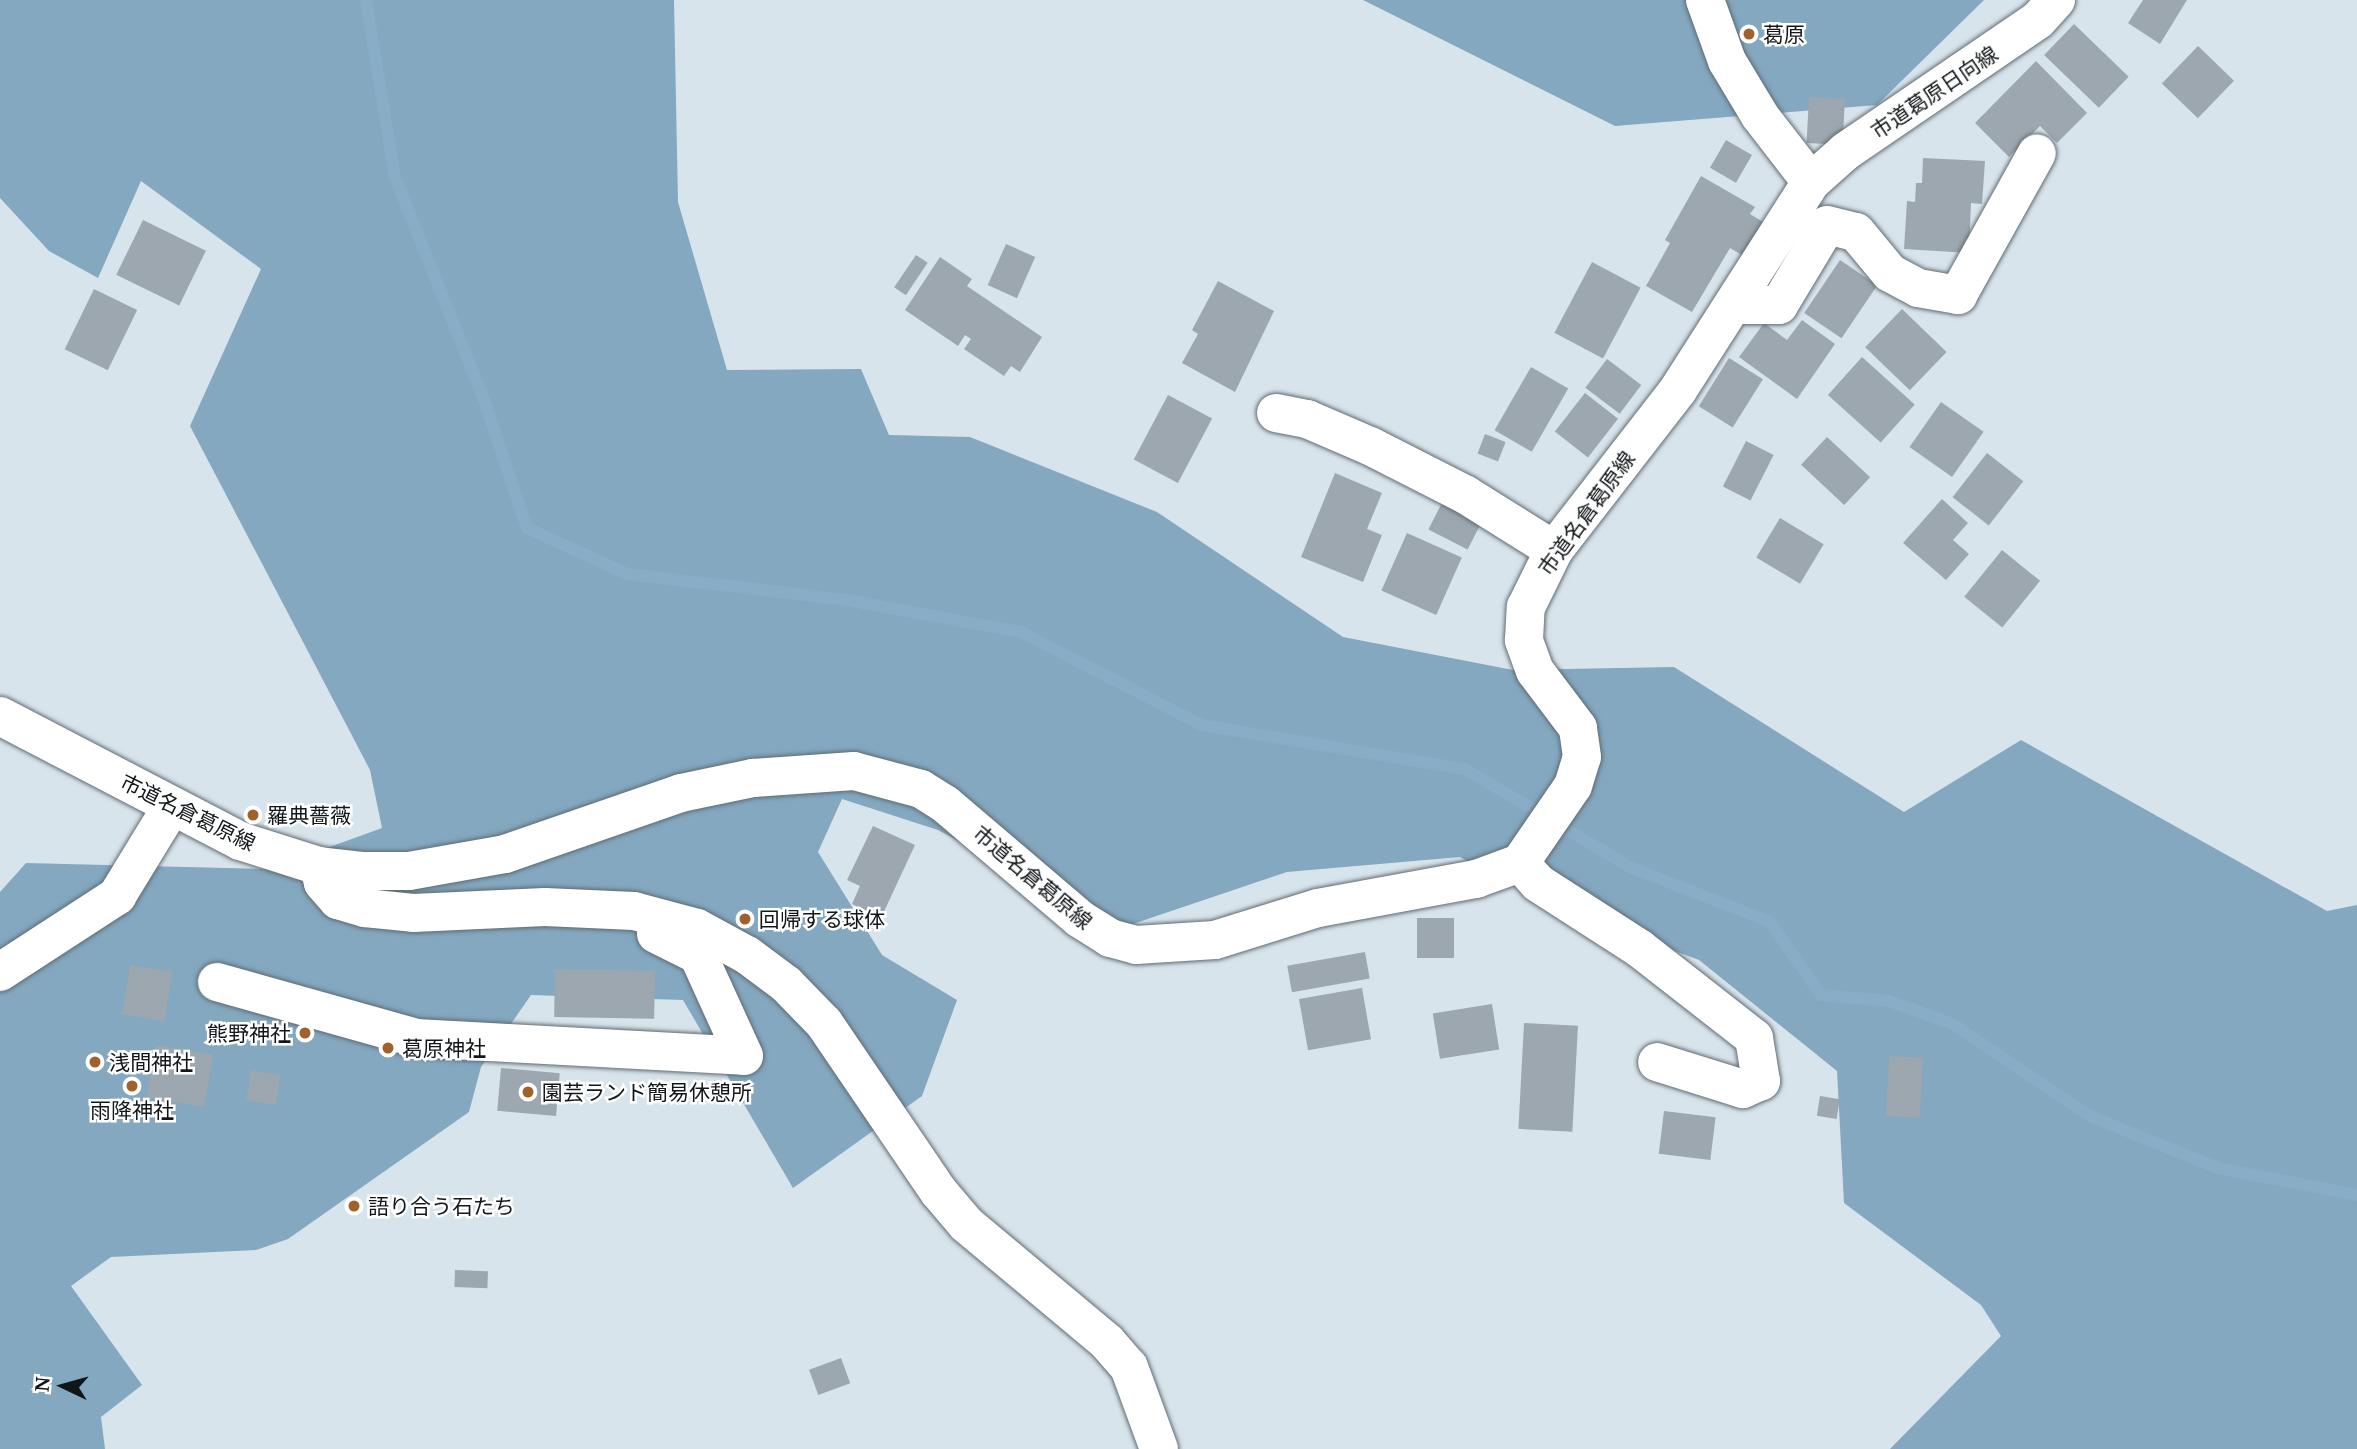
<!DOCTYPE html>
<meta charset="utf-8">
<style>
body{margin:0}
#map{position:relative;width:2357px;height:1449px;overflow:hidden;background:#d8e4ec;font-family:"Noto Serif","Noto Sans JP",serif}
div>[style]{position:absolute}
[style*='--x']{left:calc(var(--x)*1px);top:calc(var(--y)*1px);width:calc(var(--w)*1px);rotate:calc(var(--a)*1deg)}
.forest>*{inset:0;background:#83a8c0}
.stream>*{height:12px;margin:-6px;padding:0 6px;transform-origin:6px;border-radius:6px;background:#88adc6}
.building>*{inset:0;background:#9ca7af;transform-origin:0 0}
.roads{filter:drop-shadow(0 0 2px #616b72) drop-shadow(0 0 2px #616b72)}
.minor>*{height:38px;margin:-19px;padding:0 19px;transform-origin:19px;border-radius:19px;background:#fff}
.dots>*{width:19px;height:19px;translate:-50% -50%;box-sizing:border-box;border:4px solid #fff;border-radius:50%}
span{translate:-50% -50%;white-space:nowrap;text-align:center;line-height:1.15;-webkit-text-stroke:5px #fff;paint-order:stroke}
.poi-label{font-size:21px;color:#111618}
.left{translate:0 -50%;text-align:left}
.right{translate:-100% -50%;text-align:right}
.street-label{font-size:21px;color:#111618}
.north{position:absolute;left:28px;top:1351px;width:70px;height:70px;-webkit-text-stroke:5px #fff;paint-order:stroke;rotate:275deg;font-size:19px;font-weight:700;line-height:28px;text-align:center;color:#111618}
.north::after{content:'';display:block;margin:auto;width:24px;height:32px;background:#111618;clip-path:polygon(50% 0,100% 100%,50% 72%,0 100%)}
</style>
<div id="map">
<div class="forest">
<i style="clip-path:polygon(0 0,674px 0,678px 202px,727px 370px,861px 369px,889px 435px,970px 437px,1157px 512px,1343px 637px,1513px 670px,1674px 667px,1904px 812px,2021px 740px,2327px 911px,2357px 905px,2357px 1449px,1890px 1449px,2001px 1336px,1981px 1305px,1844px 1203px,1837px 1071px,1699px 960px,1540px 900px,1460px 857px,1287px 872px,1121px 928px,938px 830px,842px 799px,818px 852px,882px 955px,957px 1000px,922px 1096px,793px 1188px,683px 1000px,531px 995px,481px 1067px,469px 1112px,288px 1239px,256px 1250px,111px 1257px,71px 1286px,142px 1385px,101px 1417px,105px 1449px,0 1449px,0 892px,26px 863px,269px 869px,382px 828px,370px 770px,190px 426px,261px 269px,141px 181px,98px 278px,49px 251px,0 198px)"></i>
<i style="clip-path:polygon(1363px 0,1984px 0,1877px 105px,1615px 126px)"></i>
</div>
<div class="stream">
<i style="--x:366;--y:0;--w:179;--a:80.7"></i>
<i style="--x:395;--y:177;--w:240;--a:68.2"></i>
<i style="--x:484;--y:400;--w:135;--a:71.4"></i>
<i style="--x:527;--y:528;--w:110;--a:24.7"></i>
<i style="--x:627;--y:574;--w:215;--a:6.7"></i>
<i style="--x:841;--y:599;--w:183;--a:10.4"></i>
<i style="--x:1021;--y:632;--w:203;--a:27.2"></i>
<i style="--x:1202;--y:725;--w:267;--a:9.5"></i>
<i style="--x:1465;--y:769;--w:192;--a:30.7"></i>
<i style="--x:1630;--y:867;--w:150;--a:21.4"></i>
<i style="--x:1770;--y:922;--w:89;--a:55.1"></i>
<i style="--x:1821;--y:995;--w:68;--a:5"></i>
<i style="--x:1889;--y:1001;--w:68;--a:19.8"></i>
<i style="--x:1953;--y:1024;--w:165;--a:33.9"></i>
<i style="--x:2090;--y:1116;--w:138;--a:22.1"></i>
<i style="--x:2218;--y:1168;--w:142;--a:11"></i>
</div>
<div class="building">
<i style="clip-path:polygon(2143px 0,2187px 0,2160px 44px,2128px 23px)"></i>
<i style="left:2074px;top:24px;width:76px;height:43px;rotate:44deg"></i>
<i style="left:2198px;top:46px;width:50px;height:52px;rotate:44deg"></i>
<i style="clip-path:polygon(2036px 61px,2087px 113px,2057px 143px,2040px 126px,2009px 157px,1975px 123px)"></i>
<i style="left:1809px;top:97px;width:36px;height:46px;rotate:3deg"></i>
<i style="left:1726px;top:140px;width:30px;height:32px;rotate:30deg"></i>
<i style="clip-path:polygon(1923px 158px,1985px 161px,1982px 204px,1971px 203px,1969px 253px,1904px 249px,1907px 201px,1915px 202px,1916px 183px,1922px 183px)"></i>
<i style="clip-path:polygon(1701px 176px,1755px 207px,1750px 214px,1770px 226px,1750px 260px,1730px 248px,1692px 312px,1646px 286px,1670px 243px,1665px 240px)"></i>
<i style="left:143px;top:220px;width:70px;height:61px;rotate:26deg"></i>
<i style="left:1006px;top:244px;width:32px;height:45px;rotate:24deg"></i>
<i style="left:916px;top:255px;width:14px;height:39px;rotate:34deg"></i>
<i style="clip-path:polygon(940px 257px,972px 279px,967px 286px,1042px 337px,1020px 372px,1011px 366px,1004px 376px,964px 349px,971px 339px,965px 335px,958px 346px,905px 310px)"></i>
<i style="left:1840px;top:260px;width:45px;height:64px;rotate:34deg"></i>
<i style="left:1592px;top:262px;width:55px;height:80px;rotate:28deg"></i>
<i style="clip-path:polygon(1218px 281px,1274px 311px,1235px 392px,1182px 363px,1198px 334px,1192px 330px)"></i>
<i style="left:94px;top:289px;width:48px;height:67px;rotate:26deg"></i>
<i style="left:1902px;top:309px;width:62px;height:53px;rotate:44deg"></i>
<i style="clip-path:polygon(1802px 320px,1835px 344px,1797px 399px,1739px 357px,1764px 323px,1787px 340px)"></i>
<i style="left:1862px;top:357px;width:71px;height:51px;rotate:42deg"></i>
<i style="left:1729px;top:358px;width:40px;height:57px;rotate:32deg"></i>
<i style="left:1607px;top:359px;width:43px;height:36px;rotate:37deg"></i>
<i style="left:1531px;top:367px;width:43px;height:73px;rotate:30deg"></i>
<i style="left:1585px;top:393px;width:42px;height:49px;rotate:38deg"></i>
<i style="left:1168px;top:395px;width:50px;height:73px;rotate:28deg"></i>
<i style="left:1941px;top:402px;width:52px;height:55px;rotate:35deg"></i>
<i style="left:1485px;top:434px;width:22px;height:21px;rotate:21deg"></i>
<i style="left:1827px;top:437px;width:59px;height:38px;rotate:43deg"></i>
<i style="left:1746px;top:441px;width:31px;height:51px;rotate:27deg"></i>
<i style="left:1987px;top:453px;width:46px;height:56px;rotate:38deg"></i>
<i style="clip-path:polygon(1335px 473px,1382px 493px,1367px 529px,1382px 535px,1363px 582px,1301px 557px)"></i>
<i style="left:1447px;top:493px;width:44px;height:41px;rotate:27deg"></i>
<i style="clip-path:polygon(1942px 499px,1968px 523px,1953px 540px,1969px 554px,1946px 580px,1903px 543px)"></i>
<i style="left:1780px;top:518px;width:51px;height:46px;rotate:31deg"></i>
<i style="left:1407px;top:533px;width:60px;height:63px;rotate:24deg"></i>
<i style="left:2002px;top:550px;width:49px;height:60px;rotate:39deg"></i>
<i style="clip-path:polygon(873px 826px,915px 845px,881px 918px,852px 904px,860px 886px,847px 880px)"></i>
<i style="left:1417px;top:918px;width:37px;height:40px"></i>
<i style="left:1365px;top:952px;width:27px;height:79px;rotate:80deg"></i>
<i style="left:130px;top:965px;width:43px;height:50px;rotate:9deg"></i>
<i style="left:555px;top:969px;width:100px;height:48px;rotate:1deg"></i>
<i style="left:1362px;top:988px;width:52px;height:64px;rotate:80deg"></i>
<i style="left:1492px;top:1004px;width:46px;height:60px;rotate:81deg"></i>
<i style="left:1524px;top:1023px;width:54px;height:106px;rotate:3deg"></i>
<i style="left:156px;top:1045px;width:58px;height:53px;rotate:10deg"></i>
<i style="left:1889px;top:1056px;width:34px;height:60px;rotate:3deg"></i>
<i style="left:501px;top:1068px;width:59px;height:43px;rotate:5deg"></i>
<i style="left:251px;top:1070px;width:30px;height:31px;rotate:9deg"></i>
<i style="left:1820px;top:1096px;width:20px;height:20px;rotate:9deg"></i>
<i style="left:1664px;top:1111px;width:52px;height:43px;rotate:7deg"></i>
<i style="left:455px;top:1270px;width:33px;height:17px;rotate:2deg"></i>
<i style="left:841px;top:1358px;width:27px;height:34px;rotate:70deg"></i>
</div>
<div class="roads">
<div class="minor">
<i style="--x:1705;--y:0;--w:65;--a:70.2"></i>
<i style="--x:1727;--y:61;--w:64;--a:59"></i>
<i style="--x:1760;--y:116;--w:83;--a:52.3"></i>
<i style="--x:1734;--y:305;--w:45;--a:0"></i>
<i style="--x:1779;--y:305;--w:93;--a:-59"></i>
<i style="--x:1827;--y:225;--w:30;--a:14"></i>
<i style="--x:1856;--y:232;--w:53;--a:50.3"></i>
<i style="--x:1890;--y:273;--w:32;--a:28"></i>
<i style="--x:1918;--y:288;--w:41;--a:9.9"></i>
<i style="--x:1958;--y:295;--w:162;--a:-60.9"></i>
<i style="--x:1276;--y:413;--w:32;--a:11"></i>
<i style="--x:1307;--y:419;--w:69;--a:23.2"></i>
<i style="--x:1370;--y:446;--w:108;--a:27"></i>
<i style="--x:1466;--y:495;--w:104;--a:32"></i>
<i style="--x:0;--y:716;--w:271;--a:27.5"></i>
<i style="--x:240;--y:841;--w:83;--a:17.6"></i>
<i style="--x:319;--y:866;--w:43;--a:6.6"></i>
<i style="--x:362;--y:871;--w:47;--a:0"></i>
<i style="--x:409;--y:871;--w:97;--a:-10"></i>
<i style="--x:505;--y:854;--w:186;--a:-19.1"></i>
<i style="--x:681;--y:793;--w:74;--a:-11.8"></i>
<i style="--x:753;--y:778;--w:101;--a:-4"></i>
<i style="--x:854;--y:771;--w:69;--a:15"></i>
<i style="--x:921;--y:789;--w:28;--a:32"></i>
<i style="--x:945;--y:804;--w:177;--a:40.4"></i>
<i style="--x:1080;--y:919;--w:36;--a:32"></i>
<i style="--x:1110;--y:938;--w:27;--a:15"></i>
<i style="--x:1136;--y:945;--w:79;--a:-3.6"></i>
<i style="--x:1215;--y:940;--w:108;--a:-17.3"></i>
<i style="--x:1318;--y:908;--w:161;--a:-10.4"></i>
<i style="--x:1476;--y:879;--w:47;--a:-20"></i>
<i style="--x:1520;--y:863;--w:93;--a:-55.5"></i>
<i style="--x:1573;--y:786;--w:30;--a:-73"></i>
<i style="--x:1582;--y:757;--w:29;--a:-98"></i>
<i style="--x:1578;--y:728;--w:71;--a:-127"></i>
<i style="--x:1535;--y:671;--w:33;--a:-110"></i>
<i style="--x:1524;--y:640;--w:33;--a:-87"></i>
<i style="--x:1526;--y:607;--w:64;--a:-63.8"></i>
<i style="--x:1554;--y:550;--w:202;--a:-52.2"></i>
<i style="--x:1678;--y:390;--w:247;--a:-57.4"></i>
<i style="--x:1811;--y:182;--w:47;--a:-41.5"></i>
<i style="--x:1846;--y:151;--w:232;--a:-34.3"></i>
<i style="--x:2038;--y:20;--w:27;--a:-48"></i>
<i style="--x:1520;--y:863;--w:27;--a:48"></i>
<i style="--x:1538;--y:883;--w:120;--a:32.8"></i>
<i style="--x:1639;--y:948;--w:146;--a:38"></i>
<i style="--x:1754;--y:1038;--w:44;--a:80.8"></i>
<i style="--x:1761;--y:1081;--w:20;--a:156"></i>
<i style="--x:1743;--y:1089;--w:90;--a:-162.6"></i>
<i style="--x:319;--y:866;--w:17;--a:77"></i>
<i style="--x:323;--y:883;--w:23;--a:49"></i>
<i style="--x:338;--y:900;--w:28;--a:17"></i>
<i style="--x:365;--y:908;--w:48;--a:5.9"></i>
<i style="--x:413;--y:913;--w:132;--a:-2.6"></i>
<i style="--x:545;--y:907;--w:89;--a:2.6"></i>
<i style="--x:634;--y:911;--w:65;--a:15.1"></i>
<i style="--x:697;--y:928;--w:57;--a:28.4"></i>
<i style="--x:747;--y:955;--w:49;--a:36.6"></i>
<i style="--x:786;--y:984;--w:54;--a:45.7"></i>
<i style="--x:824;--y:1023;--w:204;--a:55.8"></i>
<i style="--x:939;--y:1192;--w:42;--a:49.8"></i>
<i style="--x:966;--y:1224;--w:184;--a:39.9"></i>
<i style="--x:1107;--y:1342;--w:33;--a:49"></i>
<i style="--x:1129;--y:1367;--w:87;--a:69.9"></i>
<i style="--x:0;--y:972;--w:140;--a:-33"></i>
<i style="--x:117;--y:896;--w:105;--a:-58.6"></i>
<i style="--x:217;--y:982;--w:207;--a:15.7"></i>
<i style="--x:416;--y:1038;--w:328;--a:3.1"></i>
<i style="--x:744;--y:1056;--w:111;--a:-114.5"></i>
<i style="--x:698;--y:955;--w:47;--a:-153.4"></i>
</div>
</div>
<div class="dots">
<i style="left:1749px;top:34px;background:#a1612b"></i>
<i style="left:253px;top:815px;background:#a1612b"></i>
<i style="left:745px;top:919px;background:#a1612b"></i>
<i style="left:305px;top:1033px;background:#a1612b"></i>
<i style="left:388px;top:1048px;background:#a1612b"></i>
<i style="left:95px;top:1062px;background:#a1612b"></i>
<i style="left:132px;top:1086px;background:#a1612b"></i>
<i style="left:528px;top:1092px;background:#a1612b"></i>
<i style="left:354px;top:1206px;background:#a1612b"></i>
</div>
<div class="poi-label">
<span class="left" style="left:1763px;top:34px">葛原</span>
<span class="left" style="left:267px;top:815px">羅典薔薇</span>
<span class="left" style="left:759px;top:919px">回帰する球体</span>
<span class="right" style="left:291px;top:1033px">熊野神社</span>
<span class="left" style="left:402px;top:1048px">葛原神社</span>
<span class="left" style="left:109px;top:1062px">浅間神社</span>
<span class="left" style="left:542px;top:1092px">園芸ランド簡易休憩所</span>
<span style="left:132px;top:1110px">雨降神社</span>
<span class="left" style="left:368px;top:1206px">語り合う石たち</span>
</div>
<div class="street-label">
<span style="left:1934px;top:92px;rotate:-34deg">市道葛原日向線</span>
<span style="left:1586px;top:513px;rotate:-54deg">市道名倉葛原線</span>
<span style="left:188px;top:812px;rotate:26deg">市道名倉葛原線</span>
<span style="left:1033px;top:877px;rotate:40deg">市道名倉葛原線</span>
</div>
<div class="north">N</div>
</div>
